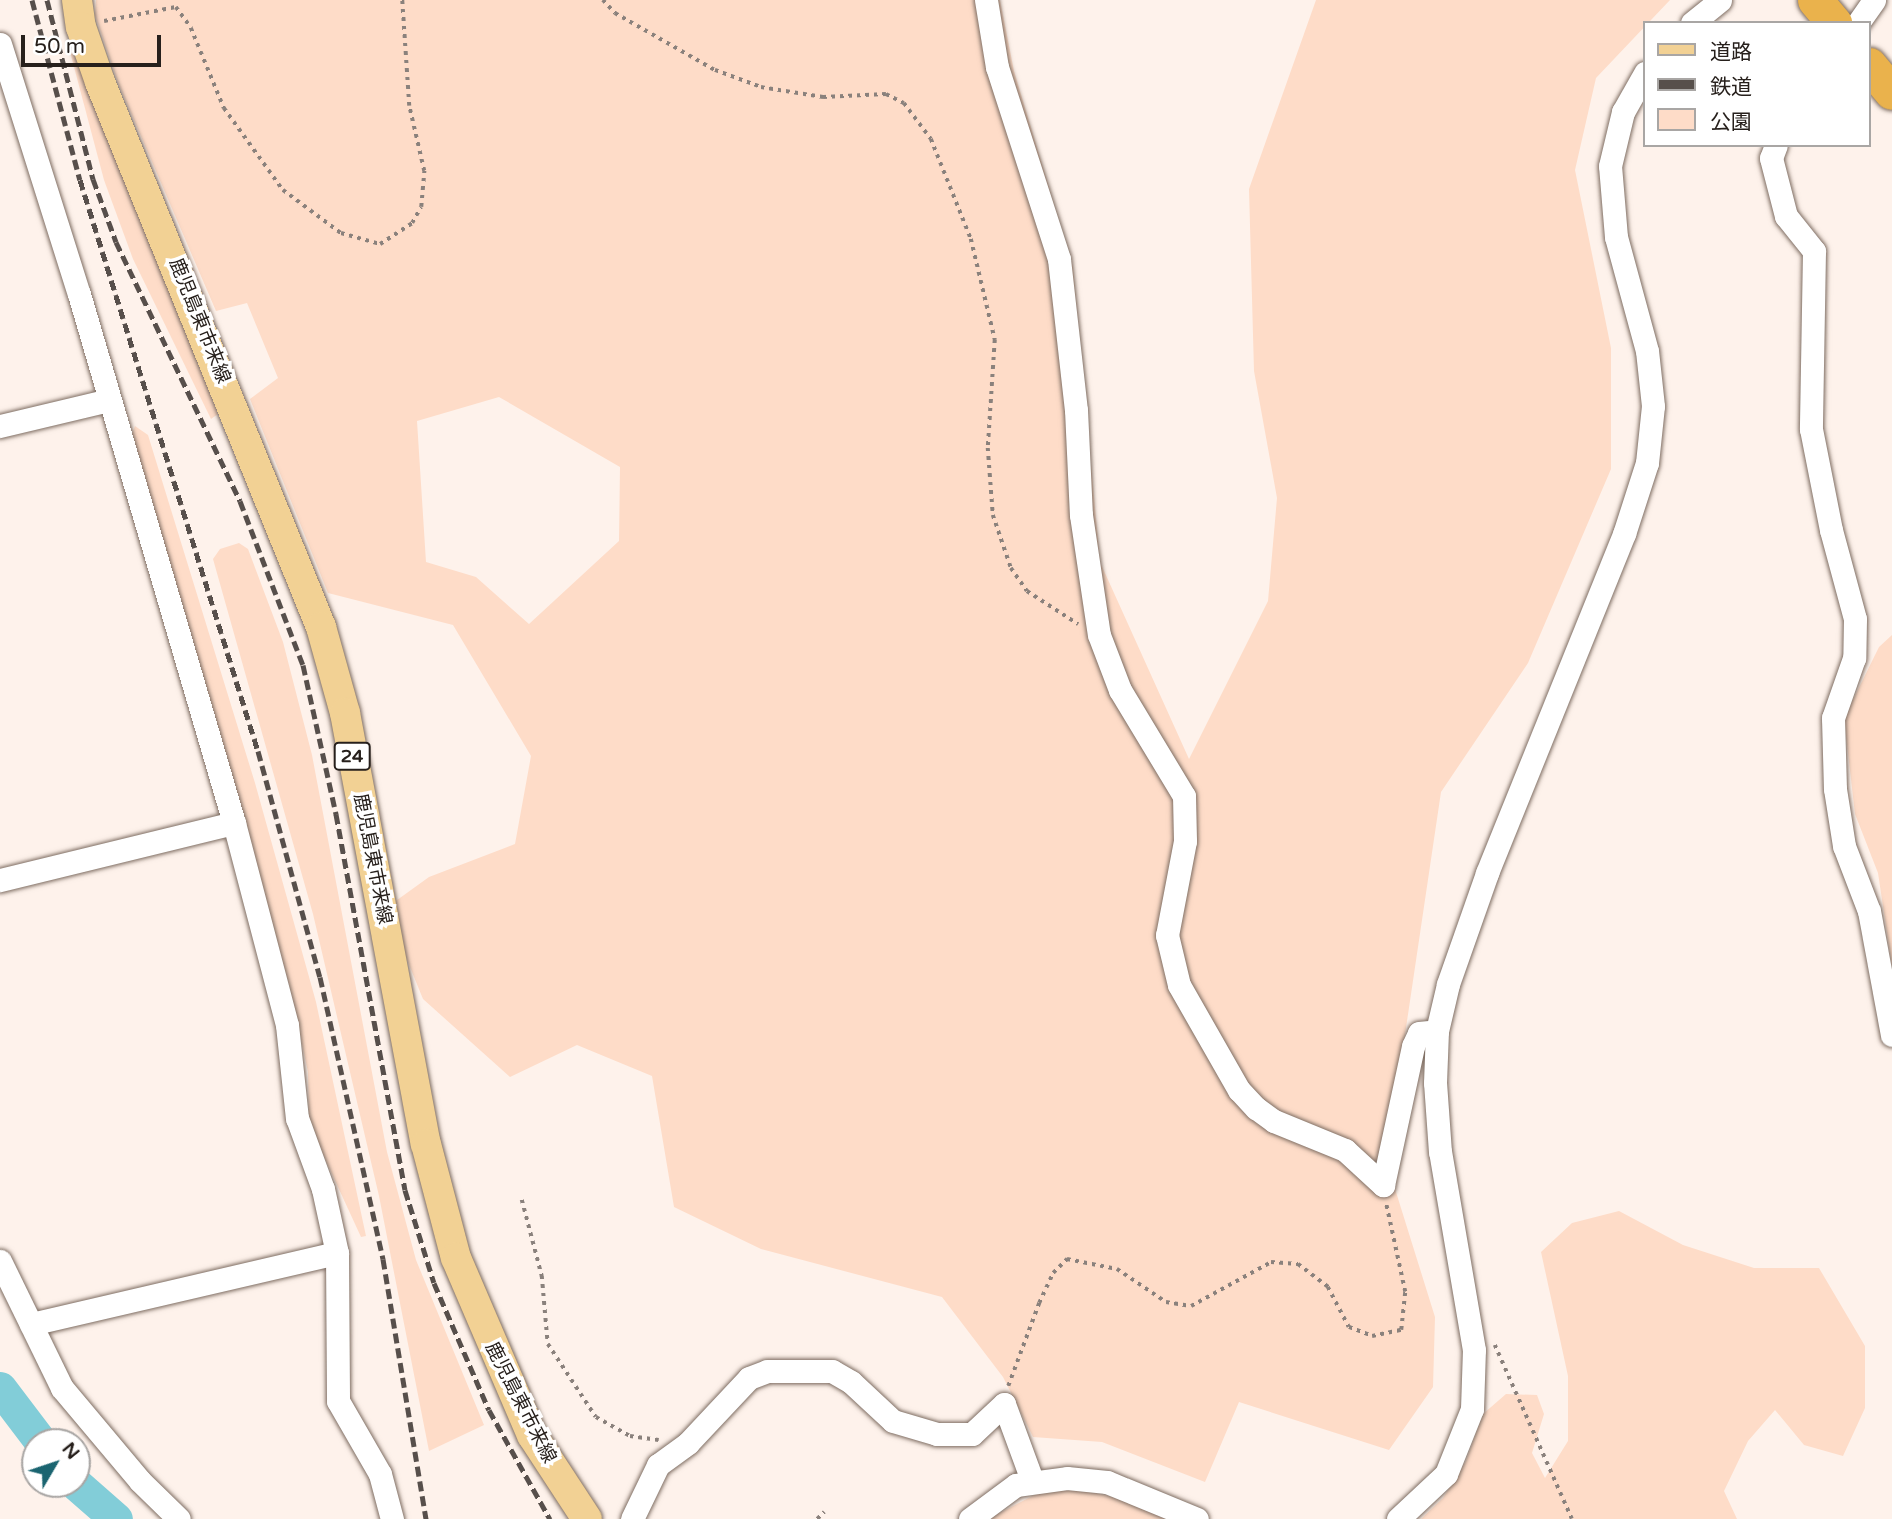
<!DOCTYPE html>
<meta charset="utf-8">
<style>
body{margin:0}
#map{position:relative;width:1892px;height:1519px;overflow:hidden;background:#fef2eb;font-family:"Varela Round","Noto Sans JP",sans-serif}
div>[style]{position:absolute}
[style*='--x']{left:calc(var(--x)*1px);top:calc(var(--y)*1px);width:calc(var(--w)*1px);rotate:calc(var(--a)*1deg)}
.green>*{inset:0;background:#fedcc8}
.river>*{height:33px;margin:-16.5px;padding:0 16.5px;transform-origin:16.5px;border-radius:16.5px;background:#82cdd8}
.path>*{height:3.5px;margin-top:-1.75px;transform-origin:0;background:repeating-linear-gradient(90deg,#8a817c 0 3.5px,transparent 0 8.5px)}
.roads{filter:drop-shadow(0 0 2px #7e6d62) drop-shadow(0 0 2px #7e6d62)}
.minor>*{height:23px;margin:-11.5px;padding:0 11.5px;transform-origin:11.5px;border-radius:11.5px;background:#fff}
.major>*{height:30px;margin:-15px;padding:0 15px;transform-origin:15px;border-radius:15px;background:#f2d194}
.highway>*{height:35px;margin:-17.5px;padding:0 17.5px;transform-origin:17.5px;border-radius:17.5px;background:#eab24c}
.rail>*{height:5px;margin-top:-2.5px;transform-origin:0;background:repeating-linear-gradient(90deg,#574f4b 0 10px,transparent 0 15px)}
span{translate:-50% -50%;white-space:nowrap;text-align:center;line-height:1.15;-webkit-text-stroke:7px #fff;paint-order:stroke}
.shield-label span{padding:2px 5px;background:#fff;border:2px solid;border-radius:5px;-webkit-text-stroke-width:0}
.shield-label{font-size:18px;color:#27201c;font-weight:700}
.street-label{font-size:19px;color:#27201c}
.legend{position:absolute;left:1643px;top:21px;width:228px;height:126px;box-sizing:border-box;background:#fff;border:2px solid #a9a6a4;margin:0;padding:9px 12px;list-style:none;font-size:21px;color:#27201c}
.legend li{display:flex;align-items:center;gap:14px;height:35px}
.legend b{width:35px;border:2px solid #a9a6a4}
.north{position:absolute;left:21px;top:1428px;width:70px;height:70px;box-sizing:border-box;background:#fff;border:2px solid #a9a6a4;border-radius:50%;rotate:51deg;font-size:19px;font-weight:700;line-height:28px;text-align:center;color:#27201c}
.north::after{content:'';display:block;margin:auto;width:24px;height:32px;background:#1a6470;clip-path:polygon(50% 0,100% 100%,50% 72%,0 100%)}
.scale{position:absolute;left:21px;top:35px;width:140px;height:32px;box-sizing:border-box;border:4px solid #27201c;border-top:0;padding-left:9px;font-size:21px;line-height:24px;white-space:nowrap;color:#27201c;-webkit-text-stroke:5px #fff;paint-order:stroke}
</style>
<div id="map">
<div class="green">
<i style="clip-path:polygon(evenodd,96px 0,1000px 0,1014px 71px,1073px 267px,1100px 562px,1189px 759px,1268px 601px,1277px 498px,1254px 371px,1249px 189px,1316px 0,1670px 0,1596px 78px,1575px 170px,1611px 348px,1611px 469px,1528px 663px,1441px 792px,1403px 1048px,1391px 1176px,1435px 1317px,1433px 1387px,1389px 1450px,1239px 1402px,1205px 1482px,1102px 1442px,1033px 1437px,1003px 1377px,942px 1297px,761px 1249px,674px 1207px,652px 1076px,577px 1045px,510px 1077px,423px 999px,386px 908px,429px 877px,515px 844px,531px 756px,453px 625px,328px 593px,250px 399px,278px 378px,247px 303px,216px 311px,119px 85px,95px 15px,96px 0,499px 397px,620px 467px,619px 541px,529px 624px,476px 577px,426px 562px,417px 421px,499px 397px)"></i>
<i style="clip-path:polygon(69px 48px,75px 50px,218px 414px,211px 419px,133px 259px,104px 180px)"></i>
<i style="clip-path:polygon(135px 426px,148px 435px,255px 783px,316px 1002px,366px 1236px,361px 1237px,309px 1124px,308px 1072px,289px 984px,131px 437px)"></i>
<i style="clip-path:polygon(239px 543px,248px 549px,283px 642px,312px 755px,387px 1152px,416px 1260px,484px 1425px,429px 1451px,379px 1196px,313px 914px,213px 559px,220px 549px)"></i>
<i style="clip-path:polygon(1892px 635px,1892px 966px,1878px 873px,1855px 814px,1844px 718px,1879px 647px)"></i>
<i style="clip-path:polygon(1619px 1211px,1683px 1245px,1754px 1268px,1819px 1268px,1865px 1346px,1865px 1408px,1843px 1456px,1804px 1445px,1775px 1410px,1748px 1441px,1724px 1491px,1737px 1519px,1421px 1519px,1443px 1498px,1466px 1461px,1483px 1414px,1506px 1394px,1537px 1395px,1544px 1414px,1532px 1453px,1545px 1478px,1568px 1441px,1568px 1376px,1541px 1252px,1572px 1223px)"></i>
<i style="clip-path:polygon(1080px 1490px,1118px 1498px,1172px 1519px,988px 1519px,1042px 1491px)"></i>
</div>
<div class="river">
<i style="--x:0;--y:1388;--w:68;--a:52.8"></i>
<i style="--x:76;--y:1484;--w:53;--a:41.2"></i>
</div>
<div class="path">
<i style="--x:603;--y:0;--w:18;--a:47"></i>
<i style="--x:615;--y:13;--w:115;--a:29.7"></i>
<i style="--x:715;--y:70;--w:49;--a:20.3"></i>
<i style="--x:761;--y:87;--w:63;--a:9.2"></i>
<i style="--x:823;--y:97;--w:63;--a:-2.7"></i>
<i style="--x:886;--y:94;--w:20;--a:27"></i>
<i style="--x:904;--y:103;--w:45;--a:53.1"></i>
<i style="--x:931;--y:139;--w:108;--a:68.2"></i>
<i style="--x:971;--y:239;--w:104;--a:76.6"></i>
<i style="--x:995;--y:340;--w:108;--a:93.7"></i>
<i style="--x:988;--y:448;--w:67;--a:85.7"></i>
<i style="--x:993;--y:515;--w:56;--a:71.2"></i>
<i style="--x:1011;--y:568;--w:28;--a:55"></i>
<i style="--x:1027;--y:591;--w:61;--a:32.9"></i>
<i style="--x:104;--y:21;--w:73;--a:-11"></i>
<i style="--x:176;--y:7;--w:26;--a:54"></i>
<i style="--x:191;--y:28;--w:87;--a:67.6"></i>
<i style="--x:224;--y:108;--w:101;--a:54.3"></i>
<i style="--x:283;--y:190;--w:72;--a:36.6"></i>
<i style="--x:341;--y:233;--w:41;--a:15.8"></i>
<i style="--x:380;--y:244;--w:38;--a:-33"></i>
<i style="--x:412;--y:223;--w:18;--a:-61"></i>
<i style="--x:421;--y:207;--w:36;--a:-85"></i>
<i style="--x:424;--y:171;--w:67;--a:-103"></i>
<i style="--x:409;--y:106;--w:106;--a:-93.8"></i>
<i style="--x:522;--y:1200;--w:79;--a:75.3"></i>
<i style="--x:542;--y:1276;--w:68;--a:85"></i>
<i style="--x:548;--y:1344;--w:87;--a:56.7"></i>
<i style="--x:596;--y:1417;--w:39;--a:29"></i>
<i style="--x:630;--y:1436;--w:29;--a:8"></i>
<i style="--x:1495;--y:1345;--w:190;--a:66.1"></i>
<i style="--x:1008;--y:1386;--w:89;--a:-69.5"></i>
<i style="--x:1039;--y:1303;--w:33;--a:-65"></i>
<i style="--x:1053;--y:1273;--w:20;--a:-45"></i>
<i style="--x:1067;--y:1259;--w:51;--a:11.3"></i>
<i style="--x:1117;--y:1269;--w:59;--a:34"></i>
<i style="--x:1166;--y:1302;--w:25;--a:9"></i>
<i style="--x:1191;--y:1306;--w:91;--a:-28.8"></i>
<i style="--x:1271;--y:1262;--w:27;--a:4"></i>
<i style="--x:1298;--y:1264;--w:38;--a:37"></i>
<i style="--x:1328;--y:1287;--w:45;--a:62.3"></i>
<i style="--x:1349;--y:1327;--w:25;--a:21"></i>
<i style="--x:1372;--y:1336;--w:30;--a:-12"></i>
<i style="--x:1401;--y:1330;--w:38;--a:-84"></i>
<i style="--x:1405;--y:1292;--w:90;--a:-102.2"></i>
<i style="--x:817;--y:1519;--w:10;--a:-45"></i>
</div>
<div class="roads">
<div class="minor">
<i style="--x:986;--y:0;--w:68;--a:80.7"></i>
<i style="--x:997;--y:67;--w:202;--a:72.1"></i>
<i style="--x:1059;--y:259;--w:152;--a:83.6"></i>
<i style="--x:1076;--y:410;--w:105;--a:87.3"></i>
<i style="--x:1081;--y:515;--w:121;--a:81.5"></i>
<i style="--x:1099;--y:635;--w:59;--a:69.1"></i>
<i style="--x:1120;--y:690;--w:124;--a:58.9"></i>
<i style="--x:1184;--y:796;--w:45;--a:88.7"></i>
<i style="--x:1185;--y:841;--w:96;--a:100.8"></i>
<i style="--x:1167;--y:935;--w:51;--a:76.5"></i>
<i style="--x:1179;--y:985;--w:121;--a:60.3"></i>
<i style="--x:1239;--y:1090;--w:25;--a:47"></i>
<i style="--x:1256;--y:1108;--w:22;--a:36"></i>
<i style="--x:1274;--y:1121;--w:77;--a:22.2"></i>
<i style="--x:1345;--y:1150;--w:52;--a:42.6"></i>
<i style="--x:1383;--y:1185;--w:142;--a:-77.8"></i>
<i style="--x:1413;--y:1046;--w:14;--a:-65"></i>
<i style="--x:1419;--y:1033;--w:18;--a:-6"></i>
<i style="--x:1692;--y:23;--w:36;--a:-39"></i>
<i style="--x:1858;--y:23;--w:28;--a:-55"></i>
<i style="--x:0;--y:44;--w:262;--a:72.5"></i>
<i style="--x:79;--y:294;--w:551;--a:73.67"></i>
<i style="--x:234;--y:823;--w:209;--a:75.3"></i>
<i style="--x:287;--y:1025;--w:94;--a:83.9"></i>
<i style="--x:297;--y:1118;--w:76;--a:69.9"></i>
<i style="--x:323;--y:1189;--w:66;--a:77.7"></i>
<i style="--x:337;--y:1253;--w:148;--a:89.6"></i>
<i style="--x:338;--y:1401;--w:84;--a:60.1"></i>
<i style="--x:380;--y:1474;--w:47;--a:75.1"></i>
<i style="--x:1776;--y:145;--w:14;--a:111"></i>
<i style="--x:1771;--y:158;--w:60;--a:75.5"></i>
<i style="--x:1786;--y:216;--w:45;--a:51.3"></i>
<i style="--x:1814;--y:251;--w:178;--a:91"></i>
<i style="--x:1811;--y:429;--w:103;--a:78.8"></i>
<i style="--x:1831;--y:530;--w:92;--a:74.9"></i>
<i style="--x:1855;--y:619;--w:39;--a:91"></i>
<i style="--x:1854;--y:658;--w:64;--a:109.3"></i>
<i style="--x:1833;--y:718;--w:71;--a:88.4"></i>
<i style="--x:1835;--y:789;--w:58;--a:81"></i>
<i style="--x:1844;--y:846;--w:70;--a:69"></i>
<i style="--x:1869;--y:911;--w:126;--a:79.5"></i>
<i style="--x:0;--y:426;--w:112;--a:-13.4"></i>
<i style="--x:0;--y:880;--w:241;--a:-13.7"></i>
<i style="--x:0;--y:1261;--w:141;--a:64"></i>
<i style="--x:62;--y:1388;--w:121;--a:50"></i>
<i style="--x:140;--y:1481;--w:54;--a:44.3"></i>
<i style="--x:31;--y:1324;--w:314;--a:-13.1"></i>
<i style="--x:632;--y:1519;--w:60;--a:-64.3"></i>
<i style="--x:658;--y:1465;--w:37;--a:-36"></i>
<i style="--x:688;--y:1443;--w:89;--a:-46.8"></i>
<i style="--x:749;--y:1378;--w:19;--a:-21"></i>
<i style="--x:767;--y:1371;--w:65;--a:0"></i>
<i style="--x:832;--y:1371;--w:22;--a:30"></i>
<i style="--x:851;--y:1382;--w:57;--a:42.9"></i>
<i style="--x:893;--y:1421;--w:46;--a:16.5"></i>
<i style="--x:937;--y:1434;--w:35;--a:0"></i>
<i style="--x:972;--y:1434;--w:44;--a:-43.2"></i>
<i style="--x:1004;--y:1404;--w:81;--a:69.8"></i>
<i style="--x:970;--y:1519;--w:57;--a:-36.5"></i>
<i style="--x:1016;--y:1485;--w:51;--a:-7.8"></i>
<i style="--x:1067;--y:1478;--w:40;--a:5.7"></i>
<i style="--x:1107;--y:1482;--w:97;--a:22.3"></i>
<i style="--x:1398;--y:1519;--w:66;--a:-43.2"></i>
<i style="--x:1446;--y:1474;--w:70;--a:-68.2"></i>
<i style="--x:1472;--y:1409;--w:59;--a:-88.1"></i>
<i style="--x:1474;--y:1350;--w:201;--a:-99.7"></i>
<i style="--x:1440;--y:1152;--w:69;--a:-94.1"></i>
<i style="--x:1435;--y:1083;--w:52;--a:-87.8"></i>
<i style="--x:1437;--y:1031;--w:48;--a:-76.8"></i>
<i style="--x:1448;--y:984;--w:118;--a:-70.6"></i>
<i style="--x:1487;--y:873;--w:366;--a:-68"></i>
<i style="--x:1624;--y:534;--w:75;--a:-72.1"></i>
<i style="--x:1647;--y:463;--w:57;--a:-84"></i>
<i style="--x:1653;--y:406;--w:55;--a:-96.2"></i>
<i style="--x:1647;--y:351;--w:118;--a:-105.2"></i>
<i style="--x:1616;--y:237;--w:71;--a:-94.8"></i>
<i style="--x:1610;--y:166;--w:56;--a:-76.5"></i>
<i style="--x:1623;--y:112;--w:45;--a:-60.6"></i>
</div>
<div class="major">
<i style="--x:77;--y:0;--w:27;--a:82"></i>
<i style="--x:81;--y:27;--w:58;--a:70.9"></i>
<i style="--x:100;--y:82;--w:588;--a:67.93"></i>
<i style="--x:321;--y:627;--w:89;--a:74.4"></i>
<i style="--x:345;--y:713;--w:439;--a:79.4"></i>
<i style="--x:426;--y:1144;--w:118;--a:75.3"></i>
<i style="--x:456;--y:1258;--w:193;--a:66.8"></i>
<i style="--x:532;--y:1435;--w:100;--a:56.8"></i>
</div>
<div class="highway">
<i style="--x:1815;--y:0;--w:30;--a:50"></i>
<i style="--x:1869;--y:65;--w:35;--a:50"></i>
</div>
</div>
<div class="rail">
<i style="--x:32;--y:0;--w:186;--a:75.1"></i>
<i style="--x:80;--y:180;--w:598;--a:72.69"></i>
<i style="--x:258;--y:751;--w:234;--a:74.7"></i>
<i style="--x:320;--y:977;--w:289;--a:77.4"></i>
<i style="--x:383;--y:1259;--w:264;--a:80.6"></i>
<i style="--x:47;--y:0;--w:185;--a:75.6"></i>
<i style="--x:93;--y:179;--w:67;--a:69.9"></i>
<i style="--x:116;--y:242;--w:287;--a:64.4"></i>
<i style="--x:240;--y:501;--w:176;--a:69"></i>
<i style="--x:303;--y:665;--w:153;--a:77.5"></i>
<i style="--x:336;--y:814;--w:382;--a:79.6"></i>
<i style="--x:405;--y:1190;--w:97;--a:72.7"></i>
<i style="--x:434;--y:1283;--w:138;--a:66.6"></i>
<i style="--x:489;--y:1410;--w:125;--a:60.8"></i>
</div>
<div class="shield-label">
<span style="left:352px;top:756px">24</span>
</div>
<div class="street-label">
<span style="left:199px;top:321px;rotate:68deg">鹿児島東市来線</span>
<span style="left:372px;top:859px;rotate:79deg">鹿児島東市来線</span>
<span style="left:520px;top:1403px;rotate:63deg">鹿児島東市来線</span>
</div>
<ul class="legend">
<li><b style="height:9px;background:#f2d194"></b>道路</li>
<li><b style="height:9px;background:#574f4b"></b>鉄道</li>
<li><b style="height:19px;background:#fedcc8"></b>公園</li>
</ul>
<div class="north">N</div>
<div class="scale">50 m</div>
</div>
